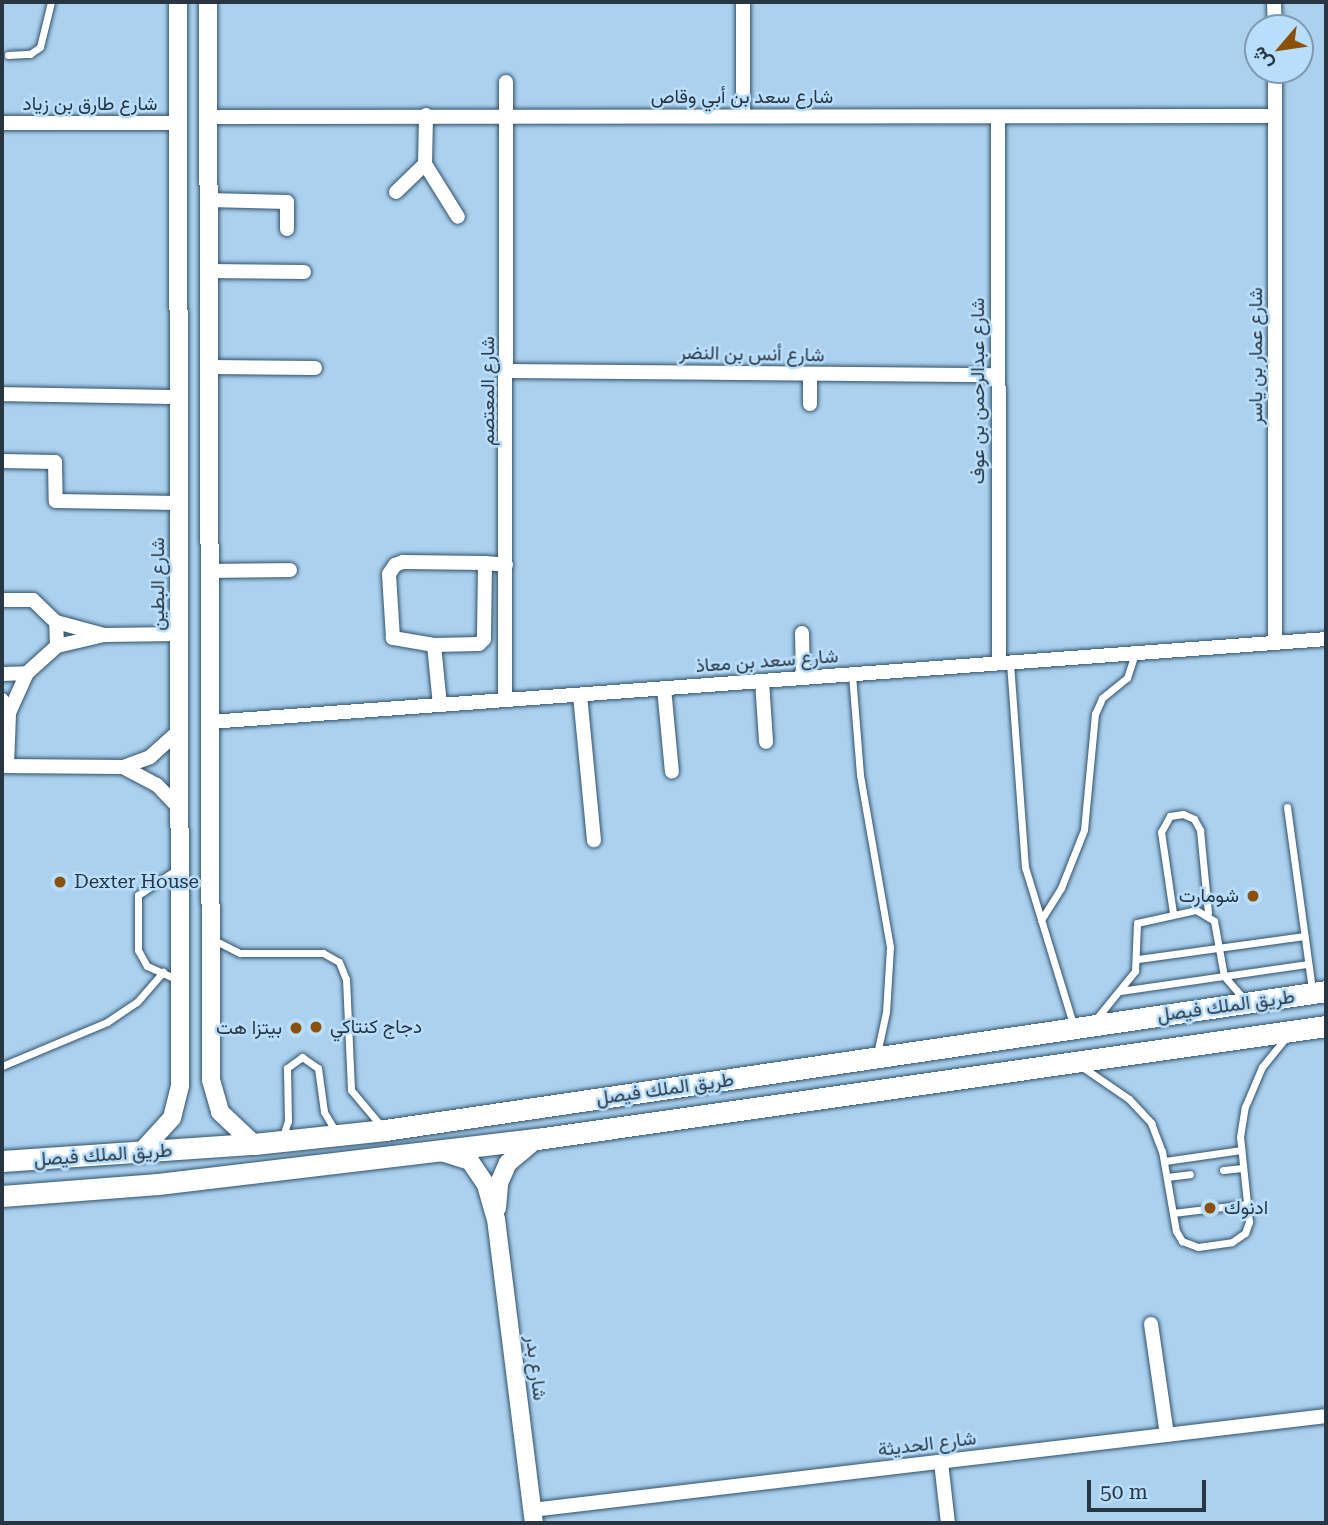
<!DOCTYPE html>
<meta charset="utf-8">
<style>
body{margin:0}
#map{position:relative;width:1328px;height:1525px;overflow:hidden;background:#acd1ef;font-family:"Roboto Serif",Vazirmatn,serif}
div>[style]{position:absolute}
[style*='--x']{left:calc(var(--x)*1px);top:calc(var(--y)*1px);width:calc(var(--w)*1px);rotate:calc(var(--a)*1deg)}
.roads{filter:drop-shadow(0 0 2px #31526b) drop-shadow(0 0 2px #31526b)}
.service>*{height:7px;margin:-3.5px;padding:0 3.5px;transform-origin:3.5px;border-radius:3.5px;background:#fff}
.minor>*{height:14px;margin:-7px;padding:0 7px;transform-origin:7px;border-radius:7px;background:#fff}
.tertiary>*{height:18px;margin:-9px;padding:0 9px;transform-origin:9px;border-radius:9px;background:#fff}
.primary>*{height:21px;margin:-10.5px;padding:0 10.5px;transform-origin:10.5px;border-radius:10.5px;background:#fff}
.dots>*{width:19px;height:19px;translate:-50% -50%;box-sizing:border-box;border:4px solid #b9defc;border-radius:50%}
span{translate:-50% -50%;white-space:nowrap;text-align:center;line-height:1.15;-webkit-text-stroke:5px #b9defc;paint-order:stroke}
.street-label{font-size:19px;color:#273642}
.poi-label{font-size:19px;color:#273642}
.left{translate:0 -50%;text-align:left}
.right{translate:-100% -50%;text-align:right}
.frame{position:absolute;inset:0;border:4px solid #273642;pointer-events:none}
.north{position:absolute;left:1244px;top:14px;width:70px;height:70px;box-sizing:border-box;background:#b9defc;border:2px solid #7f9bb2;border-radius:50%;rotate:241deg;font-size:19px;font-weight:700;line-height:28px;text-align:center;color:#273642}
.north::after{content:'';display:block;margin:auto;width:24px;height:32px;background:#8b500b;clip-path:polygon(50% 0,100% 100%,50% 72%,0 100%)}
.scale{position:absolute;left:1087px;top:1480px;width:119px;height:32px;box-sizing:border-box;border:4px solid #273642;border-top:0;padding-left:9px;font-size:21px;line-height:24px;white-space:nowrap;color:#273642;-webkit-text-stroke:5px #b9defc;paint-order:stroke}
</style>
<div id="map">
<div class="roads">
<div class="service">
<i style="--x:8;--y:55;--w:22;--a:-3"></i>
<i style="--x:30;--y:54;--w:12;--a:-35"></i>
<i style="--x:40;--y:47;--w:46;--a:-76.3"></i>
<i style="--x:1010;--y:663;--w:205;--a:85.8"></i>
<i style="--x:1025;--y:867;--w:164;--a:73"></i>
<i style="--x:852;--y:675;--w:100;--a:85.4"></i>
<i style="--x:860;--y:775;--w:175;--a:80.1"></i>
<i style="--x:890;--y:947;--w:65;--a:93.5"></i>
<i style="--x:886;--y:1012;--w:43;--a:102.1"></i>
<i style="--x:1287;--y:807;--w:184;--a:82.2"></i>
<i style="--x:176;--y:870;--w:45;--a:146.7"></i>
<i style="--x:138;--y:895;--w:55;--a:90"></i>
<i style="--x:138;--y:950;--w:18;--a:61"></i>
<i style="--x:147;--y:966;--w:35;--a:24"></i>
<i style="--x:1173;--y:913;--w:82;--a:-98.4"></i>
<i style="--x:1161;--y:832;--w:18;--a:-61"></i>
<i style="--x:1170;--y:816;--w:13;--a:-9"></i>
<i style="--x:1183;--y:814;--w:12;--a:24"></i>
<i style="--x:1194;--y:819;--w:13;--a:61"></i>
<i style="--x:1200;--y:830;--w:83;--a:84.5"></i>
<i style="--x:1041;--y:920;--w:38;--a:-58"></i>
<i style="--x:1061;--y:888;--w:62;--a:-68.4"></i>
<i style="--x:1084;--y:830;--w:117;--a:-84.6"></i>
<i style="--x:1095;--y:714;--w:17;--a:-66"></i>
<i style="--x:1102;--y:698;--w:32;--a:-39"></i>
<i style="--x:1127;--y:678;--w:25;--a:-72"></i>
<i style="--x:214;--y:940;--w:29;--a:27"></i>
<i style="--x:240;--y:953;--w:83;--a:0"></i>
<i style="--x:323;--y:953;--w:18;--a:29"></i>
<i style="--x:339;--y:962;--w:18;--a:68"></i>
<i style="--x:346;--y:979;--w:111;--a:87.4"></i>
<i style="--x:351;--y:1090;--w:48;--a:50"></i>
<i style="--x:1138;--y:959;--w:168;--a:-7.9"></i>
<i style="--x:1120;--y:991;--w:190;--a:-8.2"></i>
<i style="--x:1096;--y:1019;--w:62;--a:-50.9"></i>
<i style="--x:1135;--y:971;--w:48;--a:-87.6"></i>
<i style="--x:1137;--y:923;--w:60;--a:-12.4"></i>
<i style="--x:1196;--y:910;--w:21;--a:31"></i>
<i style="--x:1214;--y:921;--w:56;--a:79.7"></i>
<i style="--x:1224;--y:976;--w:29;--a:49"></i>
<i style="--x:2;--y:1066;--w:114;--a:-22.7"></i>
<i style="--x:107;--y:1022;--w:36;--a:-34"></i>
<i style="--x:137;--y:1002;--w:40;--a:-49"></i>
<i style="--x:1081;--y:1066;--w:58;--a:34.5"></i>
<i style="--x:1129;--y:1099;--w:33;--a:47"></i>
<i style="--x:1151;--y:1123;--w:30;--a:69"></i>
<i style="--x:1162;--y:1151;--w:81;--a:80.1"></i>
<i style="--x:1176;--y:1231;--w:12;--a:59"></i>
<i style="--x:1182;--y:1241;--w:17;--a:21"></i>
<i style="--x:1198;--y:1247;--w:34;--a:-8"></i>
<i style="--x:1232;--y:1242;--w:16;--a:-35"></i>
<i style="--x:1245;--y:1233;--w:12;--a:-70"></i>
<i style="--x:1249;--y:1222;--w:85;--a:-96"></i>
<i style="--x:1240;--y:1137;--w:30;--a:-81"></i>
<i style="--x:1245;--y:1107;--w:43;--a:-67"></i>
<i style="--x:1262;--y:1067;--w:38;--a:-51"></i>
<i style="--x:283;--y:1136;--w:16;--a:-72"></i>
<i style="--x:288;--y:1121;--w:53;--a:-91.1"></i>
<i style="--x:287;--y:1068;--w:19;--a:-36"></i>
<i style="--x:302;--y:1057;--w:19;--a:35"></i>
<i style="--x:318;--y:1068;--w:44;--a:82.2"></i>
<i style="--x:324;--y:1112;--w:23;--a:59"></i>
<i style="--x:1165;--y:1161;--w:77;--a:-8.2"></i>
<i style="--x:1223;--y:1170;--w:20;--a:-6"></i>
<i style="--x:1167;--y:1177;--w:23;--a:-7"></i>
<i style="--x:1173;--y:1213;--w:75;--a:-6.9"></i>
</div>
<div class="minor">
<i style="--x:743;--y:2;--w:114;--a:90"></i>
<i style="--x:1274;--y:2;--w:26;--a:88"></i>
<i style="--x:1275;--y:70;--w:573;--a:90"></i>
<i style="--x:209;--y:117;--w:1066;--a:-0.05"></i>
<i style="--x:998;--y:120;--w:543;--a:89.89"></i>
<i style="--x:2;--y:123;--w:177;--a:0"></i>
<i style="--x:425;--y:164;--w:49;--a:-88.8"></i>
<i style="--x:396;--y:192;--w:40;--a:-44"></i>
<i style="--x:425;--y:164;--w:62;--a:58.1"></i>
<i style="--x:209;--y:200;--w:78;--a:1.5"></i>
<i style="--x:287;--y:202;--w:27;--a:90"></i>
<i style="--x:209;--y:271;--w:95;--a:0.6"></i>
<i style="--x:210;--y:367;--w:105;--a:0.5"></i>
<i style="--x:508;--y:371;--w:489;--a:0.5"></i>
<i style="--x:2;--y:394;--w:177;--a:1"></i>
<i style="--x:810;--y:404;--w:30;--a:-90"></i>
<i style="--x:2;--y:461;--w:53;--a:1.1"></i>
<i style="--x:55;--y:462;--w:39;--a:89"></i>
<i style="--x:56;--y:501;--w:123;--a:0.9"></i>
<i style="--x:485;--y:563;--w:76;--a:90.8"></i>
<i style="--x:484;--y:639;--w:7;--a:135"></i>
<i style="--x:479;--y:644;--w:45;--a:178.7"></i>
<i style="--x:434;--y:645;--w:42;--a:-170.3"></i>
<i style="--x:393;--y:638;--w:64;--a:-93.6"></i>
<i style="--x:389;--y:574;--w:11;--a:-56"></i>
<i style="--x:395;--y:565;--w:9;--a:-21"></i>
<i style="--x:403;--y:562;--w:82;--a:0.7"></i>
<i style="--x:485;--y:563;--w:21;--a:5"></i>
<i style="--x:210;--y:571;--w:80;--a:-0.7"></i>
<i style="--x:5;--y:600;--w:28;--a:0"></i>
<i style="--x:33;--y:600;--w:32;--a:44"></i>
<i style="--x:56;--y:622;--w:50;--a:15.2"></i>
<i style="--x:104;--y:635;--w:48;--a:166.8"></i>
<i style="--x:802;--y:633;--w:45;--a:88.7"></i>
<i style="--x:104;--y:635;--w:75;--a:-0.8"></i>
<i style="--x:434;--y:645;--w:60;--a:84.3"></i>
<i style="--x:2;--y:674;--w:25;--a:-2"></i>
<i style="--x:762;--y:681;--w:61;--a:86.2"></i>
<i style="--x:664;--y:688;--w:84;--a:84.6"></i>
<i style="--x:580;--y:695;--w:146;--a:84.5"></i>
<i style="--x:2;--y:700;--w:15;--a:62"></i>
<i style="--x:9;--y:713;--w:44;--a:-65.8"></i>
<i style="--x:27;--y:673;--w:40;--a:-42"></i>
<i style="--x:57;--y:646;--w:24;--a:-92"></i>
<i style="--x:505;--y:700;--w:618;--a:-89.91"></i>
<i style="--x:210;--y:722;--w:1119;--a:-4.25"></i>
<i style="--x:2;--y:766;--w:121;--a:0.5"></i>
<i style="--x:123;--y:767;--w:29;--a:-20"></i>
<i style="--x:150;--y:757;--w:39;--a:-42"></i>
<i style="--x:7;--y:766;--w:53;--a:-87.8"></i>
<i style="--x:123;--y:767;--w:38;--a:28"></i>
<i style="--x:157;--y:785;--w:32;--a:46"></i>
<i style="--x:1151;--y:1324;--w:112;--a:81.8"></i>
<i style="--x:941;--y:1462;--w:61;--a:83.5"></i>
<i style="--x:532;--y:1510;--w:800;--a:-6.75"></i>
</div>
<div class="tertiary">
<i style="--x:208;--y:2;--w:1078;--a:89.84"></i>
<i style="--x:211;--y:1080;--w:33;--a:74"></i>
<i style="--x:220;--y:1112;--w:47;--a:43.3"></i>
<i style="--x:441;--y:1152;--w:30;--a:17"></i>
<i style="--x:470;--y:1161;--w:29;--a:56"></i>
<i style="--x:486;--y:1185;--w:35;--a:74"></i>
<i style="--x:496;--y:1219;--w:306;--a:82.9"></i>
<i style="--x:140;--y:1153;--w:47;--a:-47.6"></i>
<i style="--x:172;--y:1118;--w:33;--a:-76"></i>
<i style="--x:180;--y:1086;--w:1084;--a:-90.11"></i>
<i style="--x:497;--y:1208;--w:25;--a:-85"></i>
<i style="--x:499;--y:1183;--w:22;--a:-66"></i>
<i style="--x:508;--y:1163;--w:38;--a:-40"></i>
</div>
<div class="primary">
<i style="--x:2;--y:1161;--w:253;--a:-3.9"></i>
<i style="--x:254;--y:1144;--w:132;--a:-6.1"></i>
<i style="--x:385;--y:1130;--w:951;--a:-8.4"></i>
<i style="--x:2;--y:1196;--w:156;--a:-4.4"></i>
<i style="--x:158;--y:1184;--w:382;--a:-6.8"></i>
<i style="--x:537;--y:1139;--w:797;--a:-8.15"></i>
</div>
</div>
<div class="dots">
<i style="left:60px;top:882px;background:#8b500b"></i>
<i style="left:1253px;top:896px;background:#8b500b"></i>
<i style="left:316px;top:1027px;background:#8b500b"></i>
<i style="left:296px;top:1028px;background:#8b500b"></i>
<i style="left:1210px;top:1208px;background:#8b500b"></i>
</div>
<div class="street-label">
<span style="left:742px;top:97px">شارع سعد بن أبي وقاص</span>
<span style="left:90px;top:104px">شارع طارق بن زياد</span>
<span style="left:752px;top:354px;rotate:1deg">شارع أنس بن النضر</span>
<span style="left:1256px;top:356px;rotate:-90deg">شارع عمار بن ياسر</span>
<span style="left:488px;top:391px;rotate:-90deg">شارع المعتصم</span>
<span style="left:978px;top:391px;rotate:-90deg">شارع عبدالرحمن بن عوف</span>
<span style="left:158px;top:584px;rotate:-90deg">شارع البطين</span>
<span style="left:767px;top:661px;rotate:-4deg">شارع سعد بن معاذ</span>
<span style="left:1226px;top:1006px;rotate:-8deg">طريق الملك فيصل</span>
<span style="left:665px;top:1089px;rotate:-8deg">طريق الملك فيصل</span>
<span style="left:103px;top:1155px;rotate:-4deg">طريق الملك فيصل</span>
<span style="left:536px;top:1368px;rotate:83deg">شارع بدر</span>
<span style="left:927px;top:1444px;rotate:-7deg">شارع الحديثة</span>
</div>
<div class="poi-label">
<span class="left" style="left:74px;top:882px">Dexter House</span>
<span class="right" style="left:1239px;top:896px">شومارت</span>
<span class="left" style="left:330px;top:1027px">دجاج كنتاكي</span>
<span class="right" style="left:282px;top:1028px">بيتزا هت</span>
<span class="left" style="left:1224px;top:1208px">ادنوك</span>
</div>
<div class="frame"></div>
<div class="north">ش</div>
<div class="scale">50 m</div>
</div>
